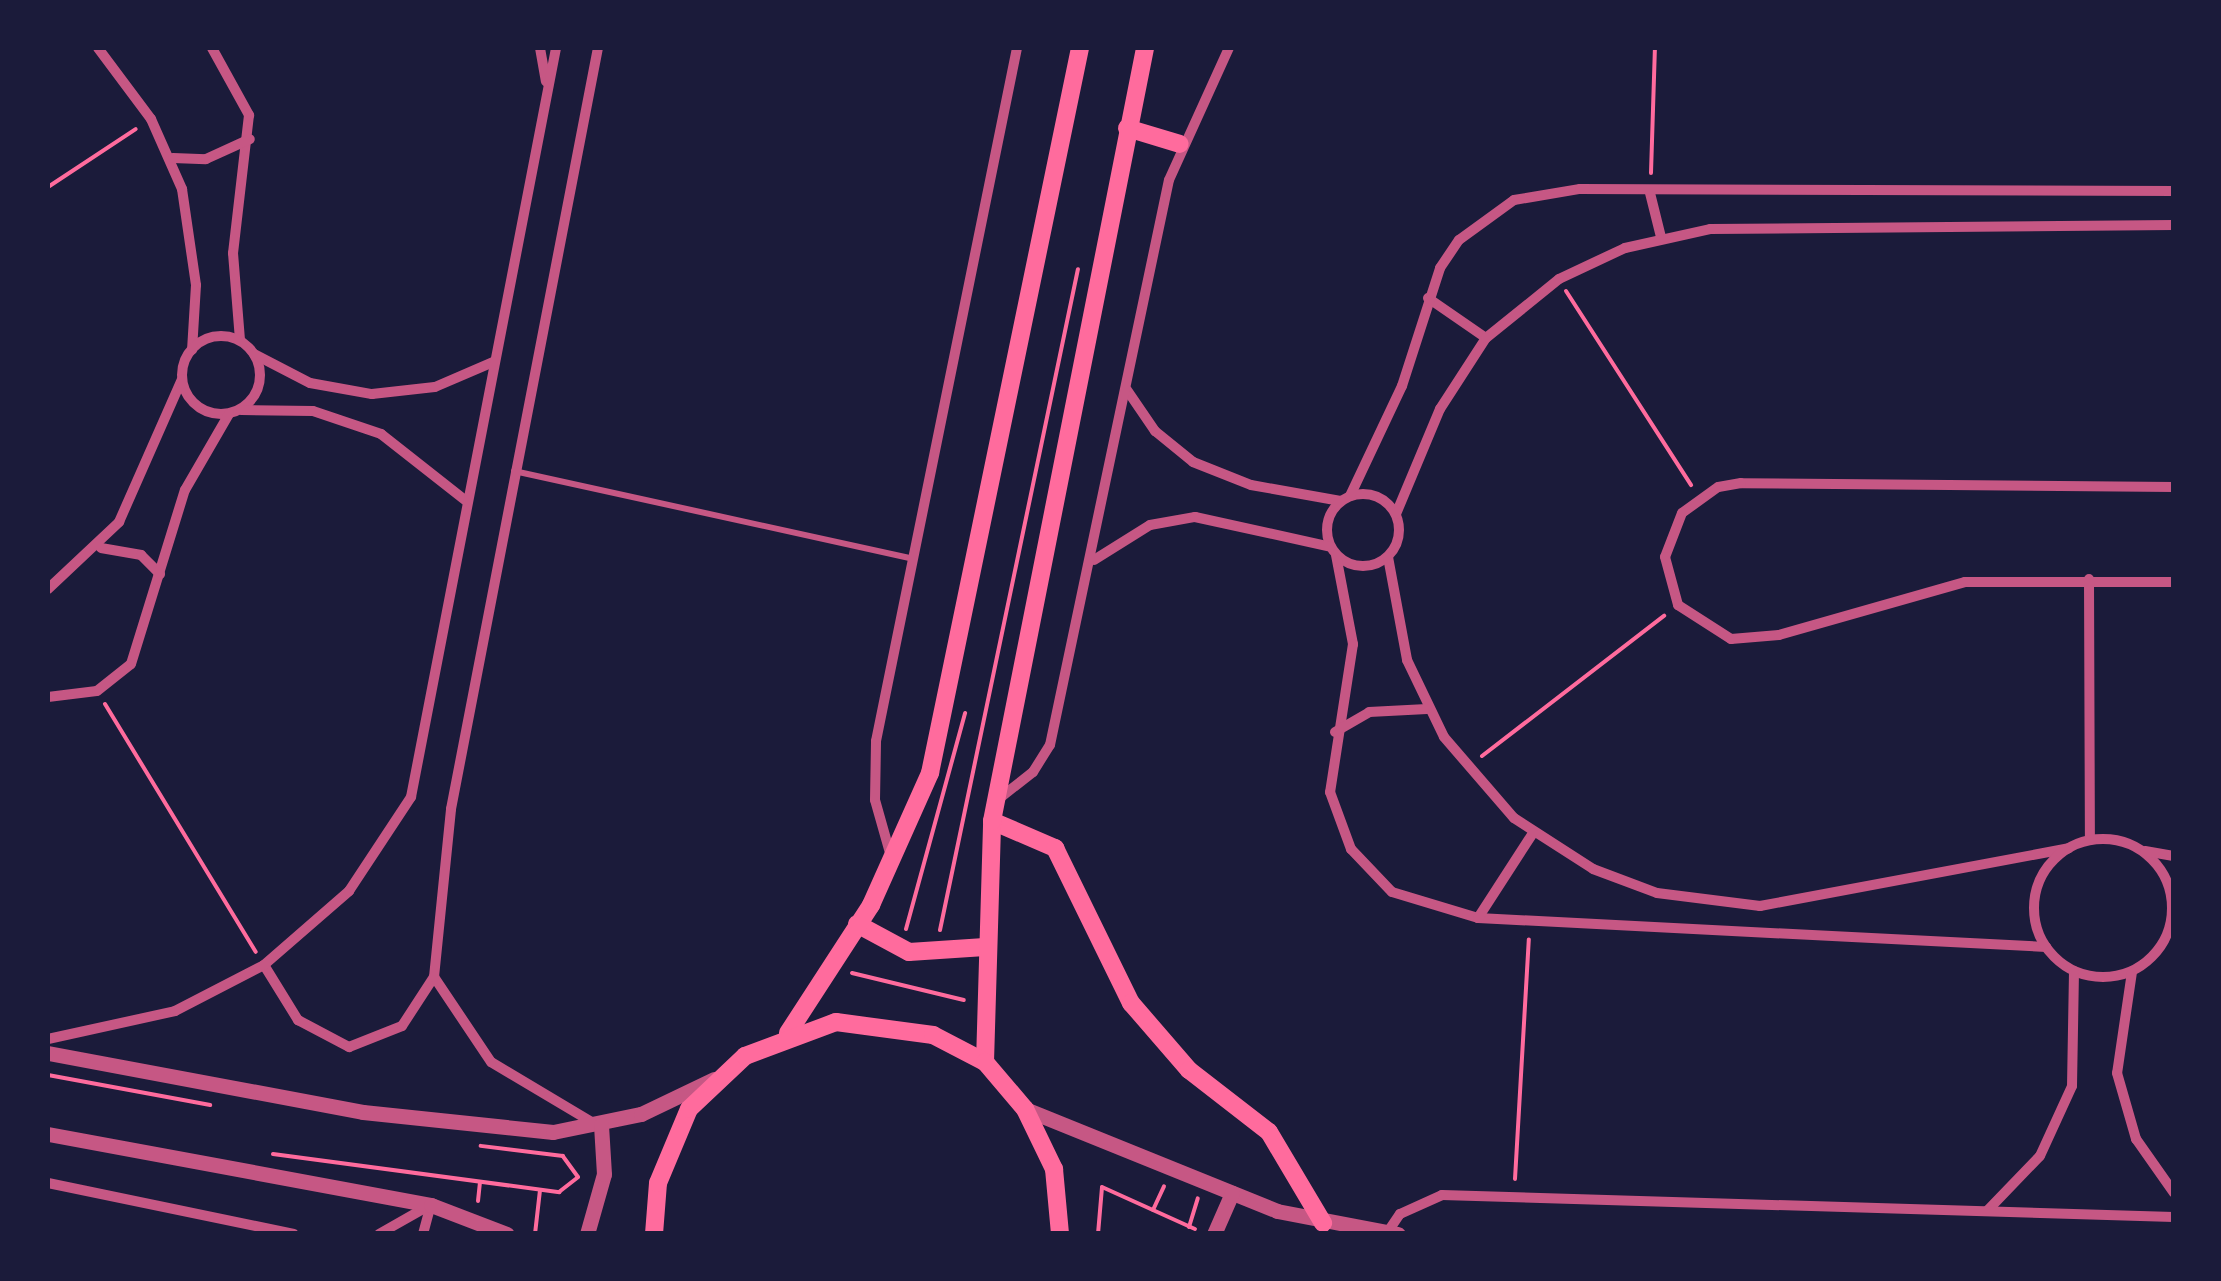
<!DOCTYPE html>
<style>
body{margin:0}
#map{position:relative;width:2221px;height:1281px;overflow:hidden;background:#1b1b3a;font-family:Lato,sans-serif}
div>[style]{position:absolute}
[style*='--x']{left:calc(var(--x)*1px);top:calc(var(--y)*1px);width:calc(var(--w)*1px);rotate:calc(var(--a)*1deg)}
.path>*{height:4px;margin:-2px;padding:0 2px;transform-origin:2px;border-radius:2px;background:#ff6b9d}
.service>*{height:6px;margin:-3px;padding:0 3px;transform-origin:3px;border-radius:3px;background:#c65784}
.minor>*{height:10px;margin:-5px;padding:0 5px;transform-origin:5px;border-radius:5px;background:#c65784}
.minor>.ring{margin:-5px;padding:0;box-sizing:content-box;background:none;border:10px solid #c65784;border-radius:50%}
.tertiary>*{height:15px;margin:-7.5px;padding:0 7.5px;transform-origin:7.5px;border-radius:7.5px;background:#c65784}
.secondary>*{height:18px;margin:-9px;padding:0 9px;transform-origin:9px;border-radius:9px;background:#ff6b9d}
span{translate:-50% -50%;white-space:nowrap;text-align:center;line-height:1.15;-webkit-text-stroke:8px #1b1b3a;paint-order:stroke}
.frame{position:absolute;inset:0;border:50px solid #1b1b3a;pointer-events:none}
</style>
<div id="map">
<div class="path">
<i style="--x:1651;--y:173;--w:125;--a:-88.2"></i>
<i style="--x:48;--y:187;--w:105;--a:-33.4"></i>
<i style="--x:1566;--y:291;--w:231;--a:57.2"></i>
<i style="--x:105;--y:704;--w:290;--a:58.7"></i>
<i style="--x:1482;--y:756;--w:230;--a:-37.6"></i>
<i style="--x:906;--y:929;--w:224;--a:-74.7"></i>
<i style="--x:940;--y:930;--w:675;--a:-78.21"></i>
<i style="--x:852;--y:973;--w:115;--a:13.6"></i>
<i style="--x:48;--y:1075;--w:165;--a:10.5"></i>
<i style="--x:273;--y:1154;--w:289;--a:7.6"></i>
<i style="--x:559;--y:1192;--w:24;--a:-38"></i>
<i style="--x:578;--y:1177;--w:26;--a:-126"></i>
<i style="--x:563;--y:1156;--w:83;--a:-173"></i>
<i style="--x:1515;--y:1179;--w:240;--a:-86.7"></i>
<i style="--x:478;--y:1201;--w:18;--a:-84"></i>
<i style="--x:1153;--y:1210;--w:26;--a:-65"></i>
<i style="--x:1189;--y:1227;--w:30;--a:-73"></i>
<i style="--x:535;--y:1234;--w:44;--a:-83.5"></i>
<i style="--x:1098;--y:1234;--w:47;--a:-85.1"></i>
<i style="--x:1102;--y:1187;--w:102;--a:24.3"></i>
</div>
<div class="service">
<i style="--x:514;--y:471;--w:405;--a:12.4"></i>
</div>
<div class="minor">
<i style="--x:98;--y:48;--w:89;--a:53.3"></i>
<i style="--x:151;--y:119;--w:77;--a:66.1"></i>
<i style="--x:182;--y:189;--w:97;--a:81.7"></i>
<i style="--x:196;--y:285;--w:65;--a:93.5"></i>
<i style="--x:212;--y:48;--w:77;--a:61.1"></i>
<i style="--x:249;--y:115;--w:139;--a:96.6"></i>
<i style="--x:233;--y:253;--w:87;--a:85.4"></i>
<i style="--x:540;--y:48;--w:34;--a:80"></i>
<i style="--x:173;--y:158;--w:33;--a:2"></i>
<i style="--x:206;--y:159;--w:48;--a:-24.4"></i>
<i style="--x:1650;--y:193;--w:45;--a:76"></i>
<i style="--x:1428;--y:298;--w:70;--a:34.6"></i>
<i class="ring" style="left:182px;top:336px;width:68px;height:68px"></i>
<i style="--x:254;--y:354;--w:63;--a:27.4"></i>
<i style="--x:310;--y:383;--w:63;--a:10.1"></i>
<i style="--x:372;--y:394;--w:63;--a:-6.3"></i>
<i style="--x:435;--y:387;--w:63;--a:-23.3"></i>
<i style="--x:1127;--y:390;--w:50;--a:55.7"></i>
<i style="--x:1155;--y:431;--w:49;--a:39.2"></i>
<i style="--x:1193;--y:462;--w:62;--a:21.6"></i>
<i style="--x:1251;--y:485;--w:91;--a:10.1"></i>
<i style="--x:241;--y:410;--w:72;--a:0.8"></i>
<i style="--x:313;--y:411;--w:72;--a:18.7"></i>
<i style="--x:381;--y:434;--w:107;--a:38.2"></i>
<i style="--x:2174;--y:487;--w:433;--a:-179.5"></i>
<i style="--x:1741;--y:483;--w:23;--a:170"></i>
<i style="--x:1718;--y:487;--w:44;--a:144.2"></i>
<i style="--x:1682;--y:513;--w:47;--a:111.1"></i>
<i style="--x:1665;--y:557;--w:50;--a:74.8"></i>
<i style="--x:1678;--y:605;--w:63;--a:32.7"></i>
<i style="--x:1731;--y:639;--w:48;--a:-4.8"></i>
<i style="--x:1779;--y:635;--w:193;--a:-15.9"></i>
<i style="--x:1965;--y:582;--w:209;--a:0"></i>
<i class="ring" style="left:1327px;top:494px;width:62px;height:62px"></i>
<i style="--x:1350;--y:496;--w:122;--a:-64.7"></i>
<i style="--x:1402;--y:386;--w:124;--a:-72.1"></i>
<i style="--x:1440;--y:268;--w:34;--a:-56"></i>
<i style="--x:1459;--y:240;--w:68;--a:-36"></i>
<i style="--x:1514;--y:200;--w:67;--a:-9.5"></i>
<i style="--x:1580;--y:189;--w:594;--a:0.19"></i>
<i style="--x:1396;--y:514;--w:114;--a:-67.3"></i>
<i style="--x:1440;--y:409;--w:85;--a:-57.1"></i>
<i style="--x:1486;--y:338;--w:94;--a:-38.9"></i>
<i style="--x:1559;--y:279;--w:73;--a:-25.2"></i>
<i style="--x:1625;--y:248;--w:87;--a:-12.6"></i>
<i style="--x:1710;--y:229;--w:464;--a:-0.5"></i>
<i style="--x:101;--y:548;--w:41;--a:9.9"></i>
<i style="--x:141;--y:555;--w:27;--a:45"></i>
<i style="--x:1336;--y:555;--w:91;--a:79.2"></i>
<i style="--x:1353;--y:644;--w:150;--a:98.8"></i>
<i style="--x:1330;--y:792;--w:61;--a:69.8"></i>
<i style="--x:1351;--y:849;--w:59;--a:46.4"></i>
<i style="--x:1392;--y:892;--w:90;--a:16.8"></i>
<i style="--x:1478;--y:918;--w:569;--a:2.92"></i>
<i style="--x:1388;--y:557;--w:105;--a:79.5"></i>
<i style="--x:1407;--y:660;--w:85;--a:64.3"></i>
<i style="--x:1444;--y:737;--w:107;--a:49.2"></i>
<i style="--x:1514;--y:818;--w:94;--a:32.8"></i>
<i style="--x:1593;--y:869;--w:68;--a:20.6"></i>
<i style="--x:1657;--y:893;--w:104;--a:7.2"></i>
<i style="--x:1760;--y:906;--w:314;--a:-10.6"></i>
<i style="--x:1094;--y:560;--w:66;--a:-32"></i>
<i style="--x:1150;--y:525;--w:46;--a:-10.1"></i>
<i style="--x:1195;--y:517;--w:139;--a:12.4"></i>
<i style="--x:2089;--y:579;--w:261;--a:89.8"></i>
<i style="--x:48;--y:589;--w:98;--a:-43.3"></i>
<i style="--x:119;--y:522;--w:156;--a:-66.2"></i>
<i style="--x:48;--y:697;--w:49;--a:-7"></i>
<i style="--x:97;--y:691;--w:43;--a:-38.5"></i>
<i style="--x:131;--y:664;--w:182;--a:-72.8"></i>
<i style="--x:185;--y:490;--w:88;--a:-59.9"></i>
<i style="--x:1335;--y:732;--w:39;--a:-30"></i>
<i style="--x:1369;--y:712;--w:58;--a:-3"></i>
<i style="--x:996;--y:801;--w:47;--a:-38.1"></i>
<i style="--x:1033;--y:772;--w:32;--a:-58"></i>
<i style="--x:1050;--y:745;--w:577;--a:-78.11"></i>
<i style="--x:1169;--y:180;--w:145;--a:-65.6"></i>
<i class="ring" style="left:2034px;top:839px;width:128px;height:128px"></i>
<i style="--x:2145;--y:851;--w:29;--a:10"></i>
<i style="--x:892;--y:860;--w:62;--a:-105.8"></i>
<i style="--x:875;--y:800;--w:59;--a:-89"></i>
<i style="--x:876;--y:741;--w:707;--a:-78.5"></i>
<i style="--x:1478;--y:918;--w:101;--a:-57.1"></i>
<i style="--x:264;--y:965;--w:65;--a:58.3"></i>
<i style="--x:298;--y:1020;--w:58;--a:27.9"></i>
<i style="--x:349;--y:1047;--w:57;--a:-21.6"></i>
<i style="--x:402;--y:1026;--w:59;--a:-56.9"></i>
<i style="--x:2132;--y:972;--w:102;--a:98.4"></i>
<i style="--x:2117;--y:1073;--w:69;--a:73.9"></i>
<i style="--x:2136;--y:1139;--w:66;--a:54.9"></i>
<i style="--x:48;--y:1039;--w:130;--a:-12.4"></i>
<i style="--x:175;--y:1011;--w:100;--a:-27.3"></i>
<i style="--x:264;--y:965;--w:113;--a:-41"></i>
<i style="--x:349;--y:891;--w:113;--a:-56.6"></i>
<i style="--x:411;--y:797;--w:763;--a:-79.04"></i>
<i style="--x:590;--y:1121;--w:115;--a:-149.2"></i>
<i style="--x:491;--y:1062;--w:102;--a:-123.8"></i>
<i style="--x:434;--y:977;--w:169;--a:-84.2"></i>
<i style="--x:451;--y:809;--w:775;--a:-79.07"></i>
<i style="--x:48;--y:1183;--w:251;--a:11.7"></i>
<i style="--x:1987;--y:1211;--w:76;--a:-46.1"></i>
<i style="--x:2040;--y:1156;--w:77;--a:-65.4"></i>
<i style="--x:2072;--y:1086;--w:115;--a:-89"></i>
<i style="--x:1387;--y:1233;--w:23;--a:-56"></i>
<i style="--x:1400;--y:1214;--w:46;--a:-24.3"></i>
<i style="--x:1442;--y:1195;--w:732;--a:1.72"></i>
<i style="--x:379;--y:1234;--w:59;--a:-29.6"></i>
<i style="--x:423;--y:1234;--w:30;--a:-75"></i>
</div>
<div class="tertiary">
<i style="--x:48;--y:1053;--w:320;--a:10.6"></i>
<i style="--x:363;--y:1112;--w:191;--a:6"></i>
<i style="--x:553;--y:1132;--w:90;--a:-11.6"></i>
<i style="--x:641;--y:1114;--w:81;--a:-25.6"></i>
<i style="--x:1025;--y:1109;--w:272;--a:22"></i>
<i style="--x:1277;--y:1211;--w:123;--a:10.8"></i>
<i style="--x:48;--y:1134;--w:390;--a:10.5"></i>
<i style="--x:431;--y:1205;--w:81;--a:20.9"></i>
<i style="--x:587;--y:1234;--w:62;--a:-74.2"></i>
<i style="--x:604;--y:1174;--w:49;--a:-93.5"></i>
<i style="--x:1214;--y:1234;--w:45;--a:-66.3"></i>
</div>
<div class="secondary">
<i style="--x:1127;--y:128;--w:55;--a:16.8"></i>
<i style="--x:992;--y:821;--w:69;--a:23.2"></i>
<i style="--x:1055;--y:848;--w:173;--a:63.9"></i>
<i style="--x:1131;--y:1003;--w:89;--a:49.1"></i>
<i style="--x:1189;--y:1070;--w:101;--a:37.8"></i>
<i style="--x:1269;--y:1132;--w:106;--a:59.3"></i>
<i style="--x:857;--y:924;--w:59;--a:28.3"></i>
<i style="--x:909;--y:952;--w:76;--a:-3.8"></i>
<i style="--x:788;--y:1033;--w:153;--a:-57"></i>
<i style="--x:871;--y:905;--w:145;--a:-65.9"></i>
<i style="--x:930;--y:773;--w:740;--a:-78.31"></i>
<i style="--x:985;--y:1062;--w:241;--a:-88.3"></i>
<i style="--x:992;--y:821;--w:788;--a:-78.8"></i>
<i style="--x:654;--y:1234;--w:51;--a:-85.5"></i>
<i style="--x:658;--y:1183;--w:80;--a:-67.3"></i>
<i style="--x:689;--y:1109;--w:77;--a:-43.4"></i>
<i style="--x:745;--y:1056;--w:97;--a:-20.5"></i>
<i style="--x:836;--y:1022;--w:98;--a:7.6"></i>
<i style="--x:933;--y:1035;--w:59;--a:27.4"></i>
<i style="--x:985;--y:1062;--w:62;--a:49.6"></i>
<i style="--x:1025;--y:1109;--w:67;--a:64.2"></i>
<i style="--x:1054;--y:1169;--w:65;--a:84.7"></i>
</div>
<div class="frame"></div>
</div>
